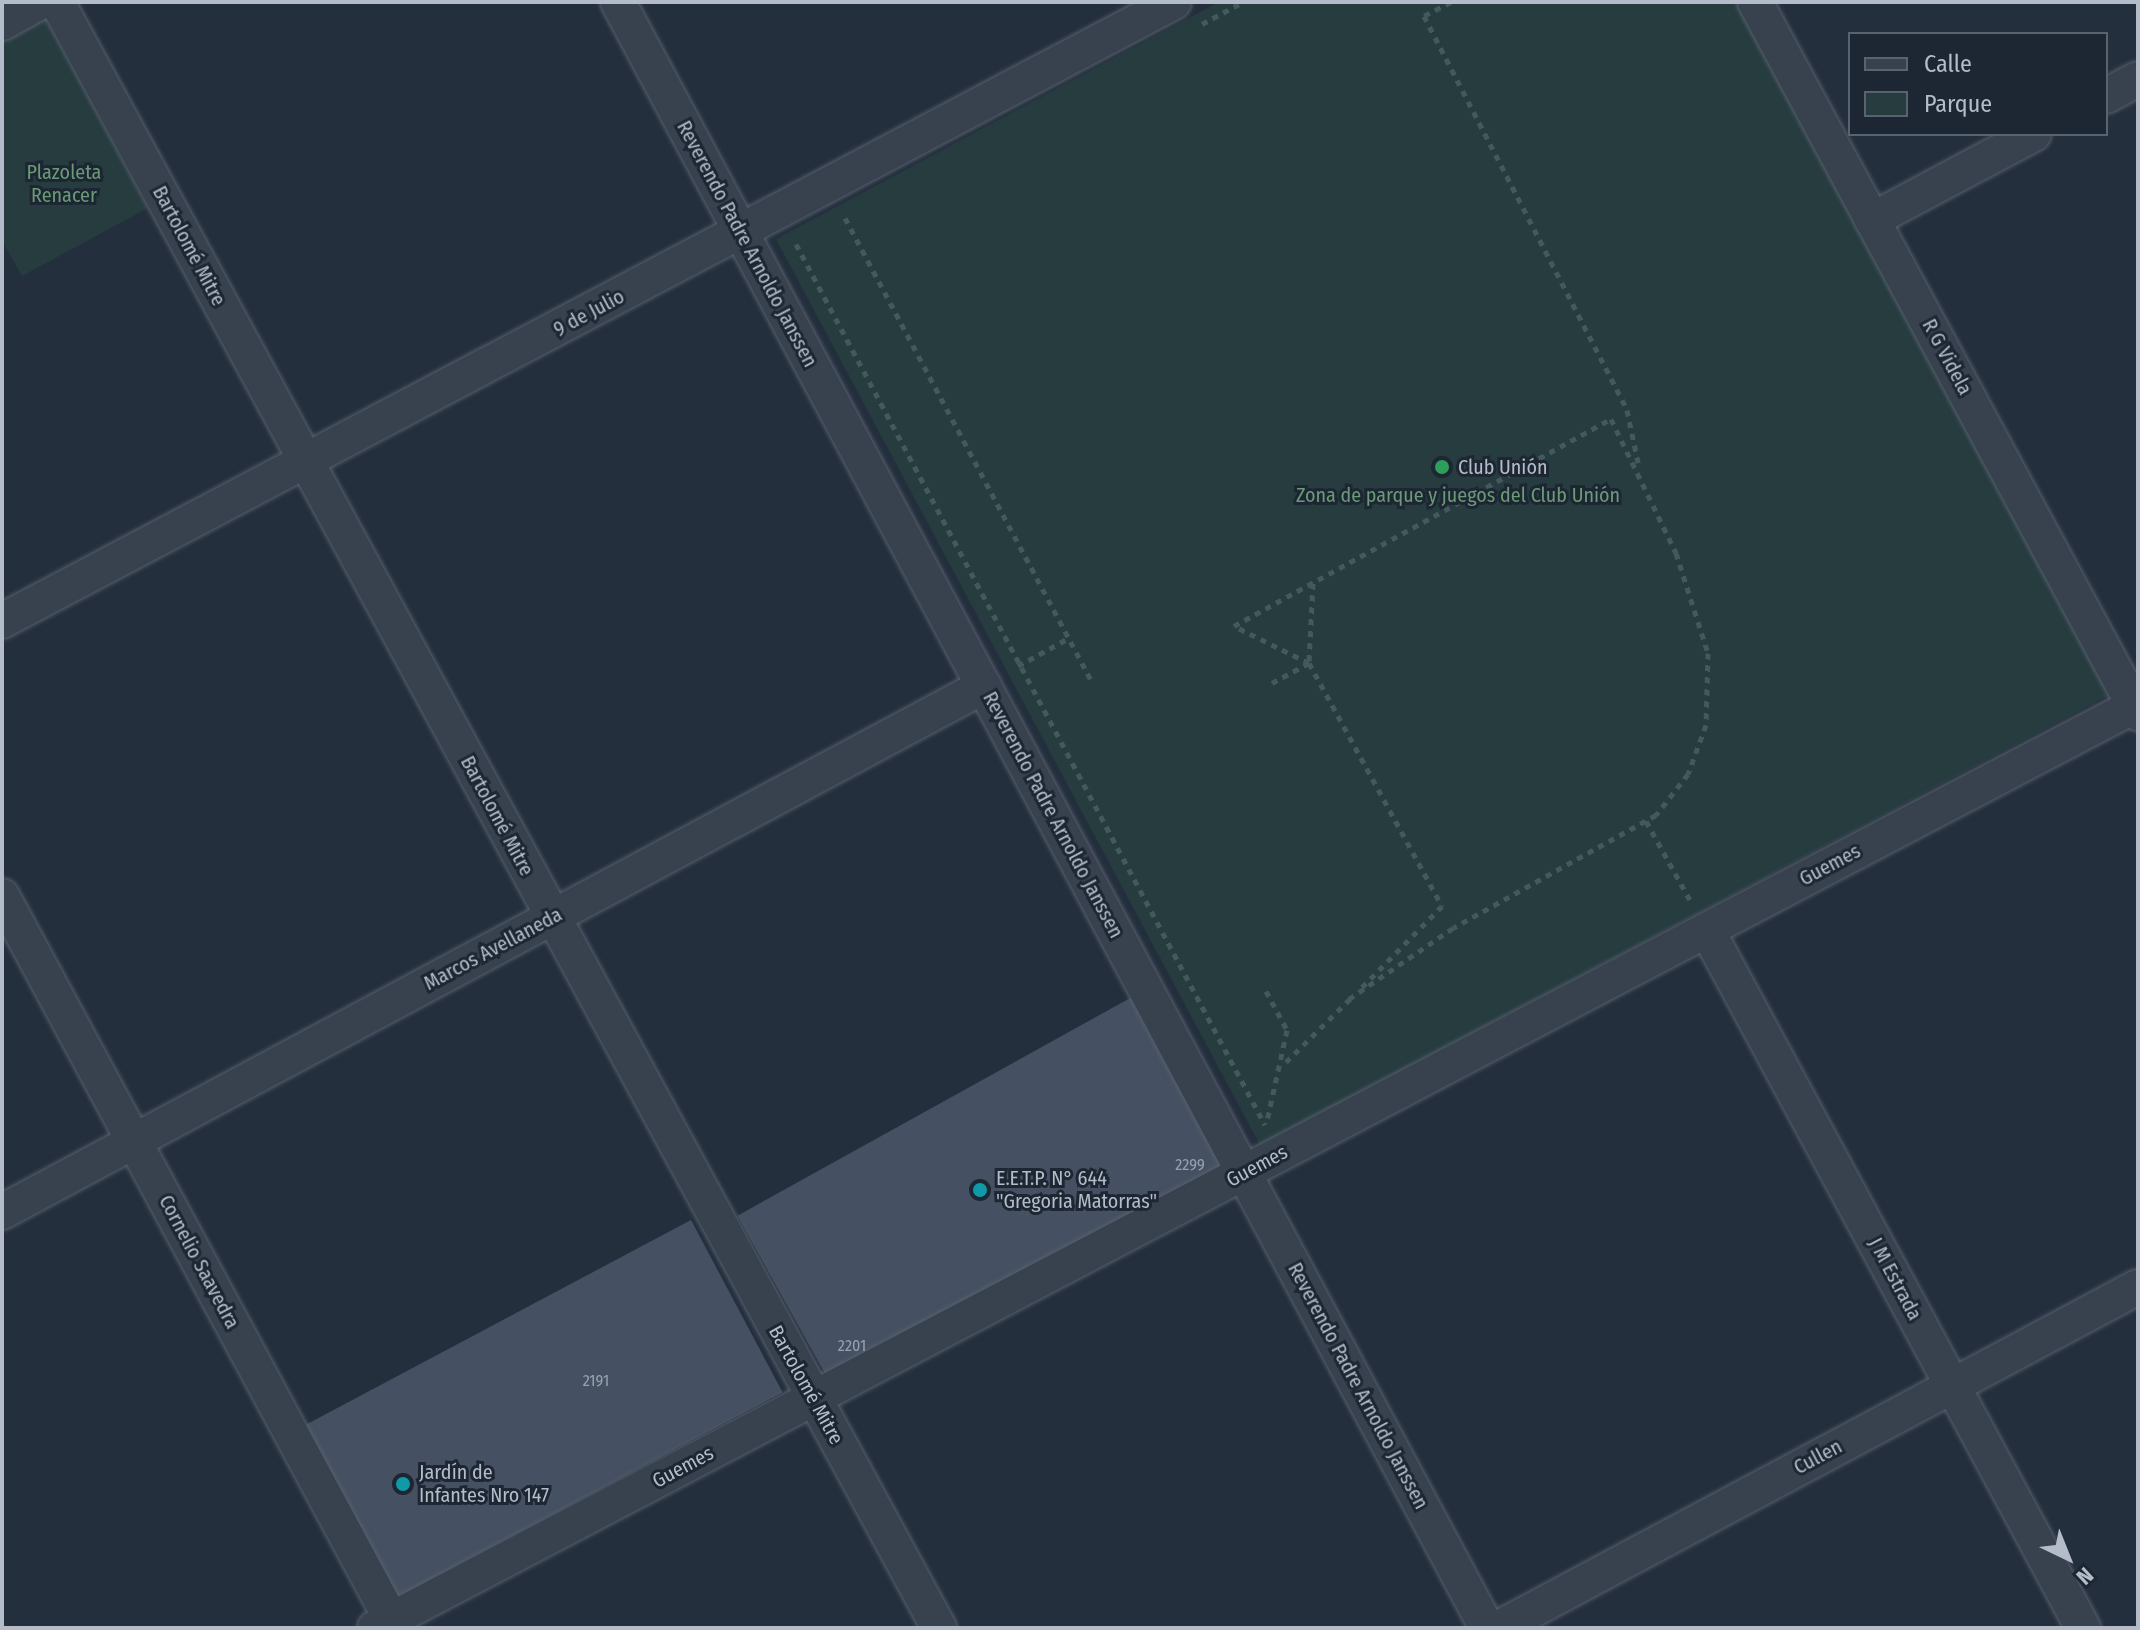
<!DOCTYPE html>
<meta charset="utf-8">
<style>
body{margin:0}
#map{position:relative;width:2140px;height:1630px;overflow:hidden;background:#242f3e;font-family:"Fira Sans Condensed",sans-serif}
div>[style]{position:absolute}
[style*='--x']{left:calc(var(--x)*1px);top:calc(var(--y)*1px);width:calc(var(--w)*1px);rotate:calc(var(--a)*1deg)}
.green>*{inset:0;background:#263c3f}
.building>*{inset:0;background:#455162;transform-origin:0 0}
.path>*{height:5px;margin-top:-2.5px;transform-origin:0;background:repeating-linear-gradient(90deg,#44595c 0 6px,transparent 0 12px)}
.roads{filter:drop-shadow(0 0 2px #565f6c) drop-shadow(0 0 2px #565f6c)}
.street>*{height:34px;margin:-17px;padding:0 17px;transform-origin:17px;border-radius:17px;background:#38414e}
.dots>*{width:22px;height:22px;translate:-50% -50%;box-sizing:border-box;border:4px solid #1d2633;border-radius:50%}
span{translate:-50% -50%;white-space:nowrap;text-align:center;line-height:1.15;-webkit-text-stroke:6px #1d2633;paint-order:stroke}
.number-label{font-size:16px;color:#98a1af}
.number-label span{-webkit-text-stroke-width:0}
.park-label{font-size:20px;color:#6b9a76}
.street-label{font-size:20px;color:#b4bcc9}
.poi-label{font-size:20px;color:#b4bcc9}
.left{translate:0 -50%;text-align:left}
.frame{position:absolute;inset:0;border:4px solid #b4bcc9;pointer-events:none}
.legend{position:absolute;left:1848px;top:32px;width:260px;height:104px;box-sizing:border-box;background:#1d2633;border:2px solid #59626f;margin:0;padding:10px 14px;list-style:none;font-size:24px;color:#b4bcc9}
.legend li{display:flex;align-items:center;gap:16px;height:40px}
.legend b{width:40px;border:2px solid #59626f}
.north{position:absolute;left:2028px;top:1518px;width:80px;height:80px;-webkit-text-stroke:6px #1d2633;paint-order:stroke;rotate:137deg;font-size:22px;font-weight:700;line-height:32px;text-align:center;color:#b4bcc9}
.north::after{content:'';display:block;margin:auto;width:28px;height:36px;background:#b4bcc9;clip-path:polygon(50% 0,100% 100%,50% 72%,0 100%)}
</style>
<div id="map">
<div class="green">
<i style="clip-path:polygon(1219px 2px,1739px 2px,2109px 695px,1260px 1145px,776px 239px)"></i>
<i style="clip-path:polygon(44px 15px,148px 208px,22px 276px,2px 241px,2px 38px)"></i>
</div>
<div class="building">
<i style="left:1132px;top:997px;width:195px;height:451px;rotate:61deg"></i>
<i style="left:691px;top:1220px;width:195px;height:440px;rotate:62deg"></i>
</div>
<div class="path">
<i style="--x:1451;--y:2;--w:30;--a:153"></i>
<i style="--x:1424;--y:16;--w:443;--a:62.7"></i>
<i style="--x:1627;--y:410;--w:58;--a:78.1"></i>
<i style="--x:1202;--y:24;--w:47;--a:-28.2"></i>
<i style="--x:845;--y:218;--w:523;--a:61.97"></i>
<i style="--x:796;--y:244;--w:998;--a:61.97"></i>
<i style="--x:1313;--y:583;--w:80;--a:92.9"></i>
<i style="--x:1309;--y:663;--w:84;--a:-153.7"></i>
<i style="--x:1234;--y:626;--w:430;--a:-28.8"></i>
<i style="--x:1611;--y:419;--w:149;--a:64.1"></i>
<i style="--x:1676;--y:553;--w:105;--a:72.3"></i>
<i style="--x:1708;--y:653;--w:72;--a:91.6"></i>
<i style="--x:1706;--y:725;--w:52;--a:110.2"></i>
<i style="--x:1688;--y:774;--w:52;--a:128"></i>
<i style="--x:1656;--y:815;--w:232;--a:150.9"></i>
<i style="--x:1453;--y:928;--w:126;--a:145.7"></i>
<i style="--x:1018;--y:666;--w:58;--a:-28.8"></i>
<i style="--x:1272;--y:683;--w:42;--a:-28.4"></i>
<i style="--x:1309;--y:663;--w:277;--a:61.3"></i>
<i style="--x:1442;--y:906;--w:115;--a:134.6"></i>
<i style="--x:1646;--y:821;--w:93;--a:60.9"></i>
<i style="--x:1266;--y:991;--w:44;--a:61.7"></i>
<i style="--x:1287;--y:1030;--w:93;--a:102.4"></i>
<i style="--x:1286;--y:1062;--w:91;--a:-44.6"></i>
</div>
<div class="roads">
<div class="street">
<i style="--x:57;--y:2;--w:1850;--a:61.52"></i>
<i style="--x:618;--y:2;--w:1844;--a:61.88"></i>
<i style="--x:1755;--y:2;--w:808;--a:61.69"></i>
<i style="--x:2;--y:23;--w:43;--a:-28.9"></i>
<i style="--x:2106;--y:96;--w:36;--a:-28"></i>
<i style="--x:1872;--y:220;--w:183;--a:-28"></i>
<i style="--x:2;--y:621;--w:1325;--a:-27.84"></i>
<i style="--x:2;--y:896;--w:831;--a:61.71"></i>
<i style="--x:1707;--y:930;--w:793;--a:61.69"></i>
<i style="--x:2;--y:1212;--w:1114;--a:-28.18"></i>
<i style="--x:375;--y:1628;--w:1990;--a:-27.66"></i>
<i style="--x:1499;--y:1628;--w:724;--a:-28.09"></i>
</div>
</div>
<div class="dots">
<i style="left:1442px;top:467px;background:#2e9e5b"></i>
<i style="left:980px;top:1190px;background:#0f9aa8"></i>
<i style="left:403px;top:1484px;background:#0f9aa8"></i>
</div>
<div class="number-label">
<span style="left:1190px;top:1165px">2299</span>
<span style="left:852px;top:1346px">2201</span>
<span style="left:596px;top:1381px">2191</span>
</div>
<div class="park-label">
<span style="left:64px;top:184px">Plazoleta<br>Renacer</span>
<span style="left:1458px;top:495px">Zona de parque y juegos del Club Unión</span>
</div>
<div class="street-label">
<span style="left:747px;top:244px;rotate:62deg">Reverendo Padre Arnoldo Janssen</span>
<span style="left:189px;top:246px;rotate:62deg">Bartolomé Mitre</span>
<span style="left:589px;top:313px;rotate:-28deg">9 de Julio</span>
<span style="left:1947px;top:357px;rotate:62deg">R G Videla</span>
<span style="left:1053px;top:815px;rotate:62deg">Reverendo Padre Arnoldo Janssen</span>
<span style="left:497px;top:816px;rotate:62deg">Bartolomé Mitre</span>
<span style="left:1830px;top:865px;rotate:-28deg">Guemes</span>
<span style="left:493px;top:949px;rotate:-28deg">Marcos Avellaneda</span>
<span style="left:1257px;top:1166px;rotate:-28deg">Guemes</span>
<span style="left:199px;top:1262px;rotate:62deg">Cornelio Saavedra</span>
<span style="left:1895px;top:1279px;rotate:62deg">J M Estrada</span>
<span style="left:806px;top:1385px;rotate:61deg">Bartolomé Mitre</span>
<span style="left:1358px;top:1386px;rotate:62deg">Reverendo Padre Arnoldo Janssen</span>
<span style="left:1818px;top:1457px;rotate:-28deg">Cullen</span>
<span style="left:683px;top:1467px;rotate:-28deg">Guemes</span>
</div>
<div class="poi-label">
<span class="left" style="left:1458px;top:467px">Club Unión</span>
<span class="left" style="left:996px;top:1190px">E.E.T.P. N° 644<br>"Gregoria Matorras"</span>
<span class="left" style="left:419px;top:1484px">Jardín de<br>Infantes Nro 147</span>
</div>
<div class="frame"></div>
<ul class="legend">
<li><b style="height:10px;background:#38414e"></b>Calle</li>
<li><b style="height:22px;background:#263c3f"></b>Parque</li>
</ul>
<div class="north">N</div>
</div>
